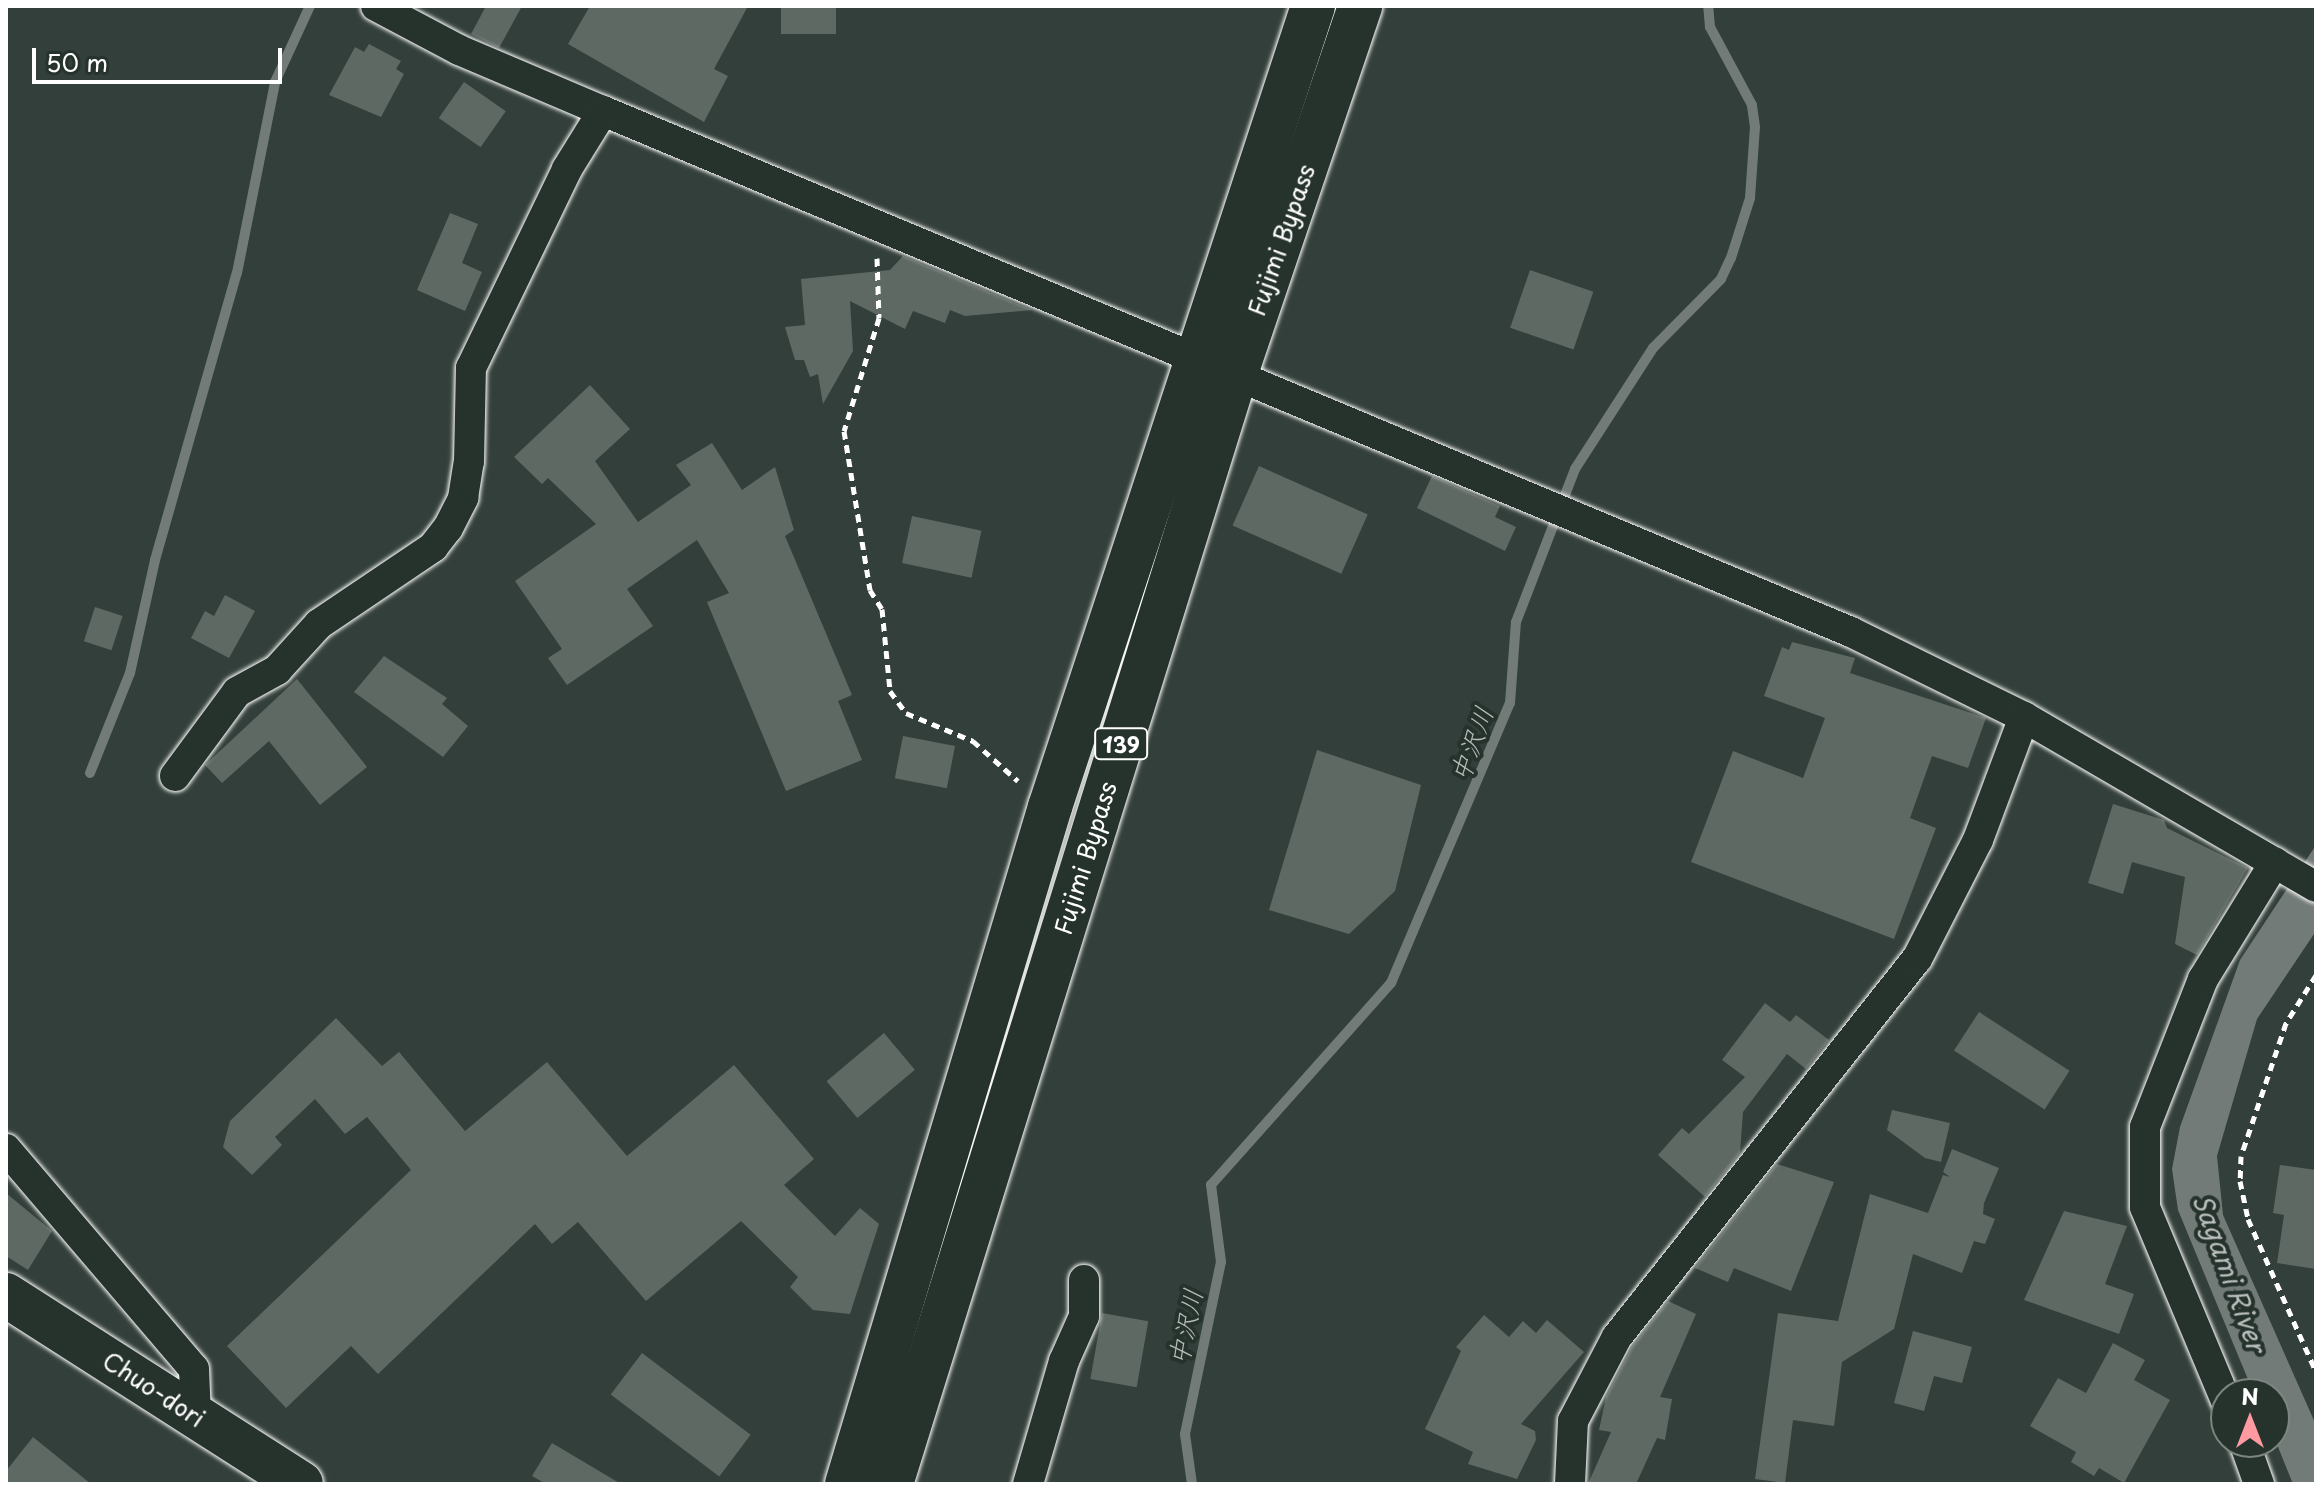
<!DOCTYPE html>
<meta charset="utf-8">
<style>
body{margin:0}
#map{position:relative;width:2322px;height:1490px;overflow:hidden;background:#333f3a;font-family:"Playpen Sans","Klee One",sans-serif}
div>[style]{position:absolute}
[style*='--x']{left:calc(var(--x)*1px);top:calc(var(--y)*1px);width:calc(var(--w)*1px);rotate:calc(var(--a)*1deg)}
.water>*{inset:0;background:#737b78}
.stream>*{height:10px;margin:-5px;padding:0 5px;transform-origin:5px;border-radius:5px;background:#737b78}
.building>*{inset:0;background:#5f6964;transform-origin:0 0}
.path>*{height:5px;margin-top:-2.5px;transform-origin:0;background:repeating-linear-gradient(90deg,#fff 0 8px,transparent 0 14px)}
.roads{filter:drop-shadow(0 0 2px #fff) drop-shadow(0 0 2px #fff)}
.street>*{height:30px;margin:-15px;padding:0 15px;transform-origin:15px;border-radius:15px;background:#26332d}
.secondary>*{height:44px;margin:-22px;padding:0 22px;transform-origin:22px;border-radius:22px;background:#26332d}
.highway>*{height:44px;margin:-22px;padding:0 22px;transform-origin:22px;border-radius:22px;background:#26332d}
span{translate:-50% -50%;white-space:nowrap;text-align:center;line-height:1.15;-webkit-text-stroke:8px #26332d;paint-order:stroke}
.shield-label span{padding:2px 6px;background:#26332d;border:2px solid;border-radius:6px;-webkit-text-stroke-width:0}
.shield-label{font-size:22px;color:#fff;font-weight:700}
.street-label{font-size:24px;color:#fff}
.water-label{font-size:26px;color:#b9bdbc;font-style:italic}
.frame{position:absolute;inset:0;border:8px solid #fff;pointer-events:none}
.north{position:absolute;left:2210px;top:1378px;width:80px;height:80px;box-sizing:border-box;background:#26332d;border:2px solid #7d8581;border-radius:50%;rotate:0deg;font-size:22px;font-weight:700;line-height:32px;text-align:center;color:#fff}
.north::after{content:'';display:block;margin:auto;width:28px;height:36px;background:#ff9aa2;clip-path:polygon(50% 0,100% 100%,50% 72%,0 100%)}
.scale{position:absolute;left:32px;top:48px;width:250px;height:36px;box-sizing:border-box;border:4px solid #fff;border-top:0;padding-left:10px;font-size:24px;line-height:28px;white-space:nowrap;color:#fff;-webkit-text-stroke:6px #26332d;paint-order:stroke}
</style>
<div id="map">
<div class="water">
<i style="clip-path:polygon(2316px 845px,2316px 931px,2257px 1019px,2217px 1156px,2223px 1215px,2316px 1425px,2316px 1484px,2293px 1484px,2274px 1437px,2274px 1394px,2254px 1394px,2178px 1210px,2172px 1169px,2180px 1127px,2240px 960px)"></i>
</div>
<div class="stream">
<i style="--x:90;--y:773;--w:108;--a:-68.2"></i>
<i style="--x:130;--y:673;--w:116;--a:-77.5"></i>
<i style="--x:155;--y:560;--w:298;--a:-74.1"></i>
<i style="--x:237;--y:273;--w:195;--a:-78.7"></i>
<i style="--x:275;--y:82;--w:84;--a:-65.3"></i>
<i style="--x:1192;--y:1484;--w:50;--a:-98"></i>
<i style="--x:1185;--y:1434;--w:176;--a:-78.2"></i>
<i style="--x:1221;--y:1262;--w:78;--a:-97.4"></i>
<i style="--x:1211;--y:1185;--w:271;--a:-48.3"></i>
<i style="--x:1391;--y:983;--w:304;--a:-67"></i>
<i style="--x:1510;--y:703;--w:81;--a:-85.8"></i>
<i style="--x:1516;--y:622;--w:164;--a:-68.9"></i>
<i style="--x:1575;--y:469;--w:144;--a:-57.2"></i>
<i style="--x:1653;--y:348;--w:97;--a:-45.4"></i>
<i style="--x:1721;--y:279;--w:23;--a:-65"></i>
<i style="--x:1731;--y:258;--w:63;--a:-72.4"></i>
<i style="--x:1750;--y:198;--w:71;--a:-86"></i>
<i style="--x:1755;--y:127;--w:22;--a:-98"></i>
<i style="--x:1752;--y:105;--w:89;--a:-118.3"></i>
<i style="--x:1710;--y:27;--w:21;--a:-95"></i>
</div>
<div class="building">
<i style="clip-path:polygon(486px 6px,522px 6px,499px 48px,471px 34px)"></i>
<i style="clip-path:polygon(590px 6px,748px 6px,714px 69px,728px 76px,704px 122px,568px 44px)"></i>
<i style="left:781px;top:6px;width:55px;height:28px"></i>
<i style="clip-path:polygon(369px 44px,401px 61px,396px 69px,404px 74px,381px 117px,329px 95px,355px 47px,364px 52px)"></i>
<i style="left:464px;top:82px;width:51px;height:44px;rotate:35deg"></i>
<i style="clip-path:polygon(450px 213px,478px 224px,462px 263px,482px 272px,465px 311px,417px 290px)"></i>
<i style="clip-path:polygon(903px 256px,1032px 310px,965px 316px,950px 310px,945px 323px,913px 311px,905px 329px,850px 301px,853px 351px,823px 404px,818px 374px,810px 377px,804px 360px,795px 360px,785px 327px,805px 325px,801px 279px,890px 270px)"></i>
<i style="left:1530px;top:270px;width:67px;height:61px;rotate:19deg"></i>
<i style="clip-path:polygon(590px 385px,630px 429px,595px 461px,638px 522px,691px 485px,676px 465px,712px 443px,742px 490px,775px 467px,794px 530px,785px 536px,852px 695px,838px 701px,862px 760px,786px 791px,707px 602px,729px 593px,697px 540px,627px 589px,653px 626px,567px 685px,548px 658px,562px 649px,515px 581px,596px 524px,548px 478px,542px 484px,514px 457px)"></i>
<i style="left:1259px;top:466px;width:119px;height:65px;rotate:24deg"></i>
<i style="clip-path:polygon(1432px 476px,1500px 506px,1495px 517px,1516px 527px,1505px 551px,1417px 508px)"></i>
<i style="left:912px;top:516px;width:71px;height:48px;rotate:12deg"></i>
<i style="clip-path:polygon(225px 595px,255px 611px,229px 658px,191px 638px,205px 611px,214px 616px)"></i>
<i style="left:95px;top:607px;width:29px;height:36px;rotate:18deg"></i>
<i style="clip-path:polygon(1792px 642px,1855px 658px,1850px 673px,1986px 718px,1968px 768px,1932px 756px,1910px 818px,1936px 828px,1894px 939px,1691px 862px,1733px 751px,1803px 778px,1825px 718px,1764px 696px,1782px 647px,1789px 650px)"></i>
<i style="clip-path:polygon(384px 656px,447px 698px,442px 704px,468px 726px,443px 757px,354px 692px)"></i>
<i style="clip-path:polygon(297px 679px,367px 767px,320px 805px,269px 741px,222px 783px,205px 765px)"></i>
<i style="left:903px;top:736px;width:53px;height:43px;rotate:11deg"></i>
<i style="clip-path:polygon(1317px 750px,1421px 785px,1395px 891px,1349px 934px,1269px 910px)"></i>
<i style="clip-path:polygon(2113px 804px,2164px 820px,2167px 828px,2248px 868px,2197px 955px,2175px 944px,2185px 877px,2132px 862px,2123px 894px,2088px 883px)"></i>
<i style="clip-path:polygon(1765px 1003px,1790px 1022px,1796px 1015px,1829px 1040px,1806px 1069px,1787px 1054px,1743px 1112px,1740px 1153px,1705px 1197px,1658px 1155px,1682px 1128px,1689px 1134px,1745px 1077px,1722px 1060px)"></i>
<i style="left:1979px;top:1012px;width:108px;height:46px;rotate:33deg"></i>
<i style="clip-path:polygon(336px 1018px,382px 1066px,399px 1052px,465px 1131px,547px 1062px,627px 1156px,734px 1065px,814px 1159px,784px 1185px,835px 1236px,860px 1208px,879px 1224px,850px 1314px,813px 1310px,790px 1287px,798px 1277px,741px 1221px,646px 1301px,578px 1222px,552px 1244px,535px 1224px,378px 1374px,351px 1346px,286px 1408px,227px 1346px,411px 1170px,367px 1117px,345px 1134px,315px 1099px,275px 1137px,282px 1145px,252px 1175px,223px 1147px,230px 1121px)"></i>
<i style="left:884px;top:1033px;width:48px;height:75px;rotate:50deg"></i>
<i style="clip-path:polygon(1892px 1110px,1950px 1123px,1941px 1162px,1925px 1158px,1887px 1130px)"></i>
<i style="clip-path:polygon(1952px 1149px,1999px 1168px,1984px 1203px,1983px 1214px,1995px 1219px,1985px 1244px,1974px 1241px,1962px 1273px,1913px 1254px,1894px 1329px,1842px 1362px,1834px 1426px,1793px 1420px,1785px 1483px,1755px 1479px,1778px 1313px,1838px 1321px,1870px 1194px,1928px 1213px,1943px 1175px,1950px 1177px,1943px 1172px)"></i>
<i style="clip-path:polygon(1777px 1164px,1834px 1182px,1791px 1291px,1734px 1268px,1728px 1282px,1695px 1268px)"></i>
<i style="clip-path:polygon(2280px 1165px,2316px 1170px,2316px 1269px,2277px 1263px,2284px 1215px,2273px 1213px)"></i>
<i style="clip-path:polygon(6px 1193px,52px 1231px,28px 1270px,6px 1256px)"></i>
<i style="clip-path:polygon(2064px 1211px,2127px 1226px,2105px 1284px,2134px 1294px,2119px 1334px,2024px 1300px)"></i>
<i style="clip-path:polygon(1668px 1301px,1696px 1314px,1660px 1397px,1672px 1399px,1665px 1440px,1657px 1438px,1636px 1484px,1588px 1484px,1611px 1432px,1599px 1430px,1606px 1397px,1632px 1347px)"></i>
<i style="left:1102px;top:1313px;width:47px;height:67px;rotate:10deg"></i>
<i style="clip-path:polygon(1484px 1315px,1509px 1337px,1523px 1321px,1536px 1333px,1547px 1320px,1584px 1352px,1521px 1424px,1535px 1431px,1536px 1440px,1517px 1479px,1468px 1464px,1473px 1452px,1425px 1429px,1461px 1351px,1456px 1347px)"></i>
<i style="clip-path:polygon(1913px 1331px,1972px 1347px,1962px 1383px,1934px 1376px,1924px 1411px,1894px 1403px)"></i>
<i style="clip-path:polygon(2113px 1343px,2145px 1360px,2134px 1380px,2170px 1400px,2124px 1483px,2099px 1468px,2094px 1476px,2071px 1462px,2076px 1452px,2030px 1426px,2058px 1378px,2086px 1393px)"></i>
<i style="left:642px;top:1353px;width:136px;height:52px;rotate:37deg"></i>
<i style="clip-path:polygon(33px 1437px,91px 1484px,6px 1484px,6px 1471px)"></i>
<i style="clip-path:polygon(552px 1443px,621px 1484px,546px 1484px,532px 1476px)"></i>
</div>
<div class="path">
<i style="--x:877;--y:258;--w:60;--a:88.1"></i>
<i style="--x:879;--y:318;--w:118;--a:107.2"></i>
<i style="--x:844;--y:431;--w:161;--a:80.7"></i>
<i style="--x:870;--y:590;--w:22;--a:58"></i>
<i style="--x:882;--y:609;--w:82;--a:84.4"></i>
<i style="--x:890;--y:691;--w:27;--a:54"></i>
<i style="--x:906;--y:713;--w:73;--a:22.7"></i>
<i style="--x:973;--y:741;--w:60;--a:41.6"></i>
<i style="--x:2316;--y:975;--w:57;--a:122"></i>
<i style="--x:2286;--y:1023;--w:140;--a:108.7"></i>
<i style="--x:2241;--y:1156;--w:25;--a:92"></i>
<i style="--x:2240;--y:1181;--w:39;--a:78"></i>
<i style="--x:2248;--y:1219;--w:167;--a:66"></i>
</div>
<div class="roads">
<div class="street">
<i style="--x:376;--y:6;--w:94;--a:27.9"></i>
<i style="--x:459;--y:50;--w:156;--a:23"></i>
<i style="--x:603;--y:111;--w:1352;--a:22.66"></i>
<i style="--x:1851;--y:632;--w:193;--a:26.2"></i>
<i style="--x:2024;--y:717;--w:338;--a:30.2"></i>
<i style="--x:175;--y:776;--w:104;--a:-53.6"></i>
<i style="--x:237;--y:692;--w:46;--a:-28.8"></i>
<i style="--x:277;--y:670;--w:62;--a:-47.6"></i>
<i style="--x:319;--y:624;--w:138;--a:-34"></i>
<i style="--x:433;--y:547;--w:24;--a:-52"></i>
<i style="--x:448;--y:528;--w:34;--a:-63"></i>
<i style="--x:463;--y:498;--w:36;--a:-81"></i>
<i style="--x:469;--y:462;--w:94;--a:-88.8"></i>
<i style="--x:471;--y:368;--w:221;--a:-64.2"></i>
<i style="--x:567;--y:169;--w:68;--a:-58.2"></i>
<i style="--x:6;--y:1149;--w:289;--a:49.5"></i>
<i style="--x:194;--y:1369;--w:47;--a:87.6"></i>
<i style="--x:2226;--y:1401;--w:210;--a:-112.7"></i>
<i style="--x:2145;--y:1207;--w:80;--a:-90"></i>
<i style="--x:2145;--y:1127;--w:159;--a:-68.6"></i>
<i style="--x:2203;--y:979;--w:137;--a:-58.4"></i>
<i style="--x:2244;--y:1442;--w:45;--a:70.3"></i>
<i style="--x:1028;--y:1484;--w:128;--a:-73.7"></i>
<i style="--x:1064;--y:1361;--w:49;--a:-66"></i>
<i style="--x:1084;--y:1316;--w:36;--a:-90"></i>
<i style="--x:1570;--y:1484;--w:63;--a:-87.3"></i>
<i style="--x:1573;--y:1421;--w:95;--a:-62.4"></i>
<i style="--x:1617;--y:1337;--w:483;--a:-51.6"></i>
<i style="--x:1917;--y:959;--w:134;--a:-62.9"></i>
<i style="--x:1978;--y:840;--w:131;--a:-69.5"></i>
</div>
<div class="secondary">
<i style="--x:6;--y:1295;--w:350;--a:32.6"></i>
</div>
<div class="highway">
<i style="--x:847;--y:1484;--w:707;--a:-73.31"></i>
<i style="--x:1050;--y:807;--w:843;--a:-71.82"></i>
<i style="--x:891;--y:1484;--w:1160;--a:-72.75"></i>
<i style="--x:1235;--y:376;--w:391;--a:-71.3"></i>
</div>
</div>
<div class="shield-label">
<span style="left:1121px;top:744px">139</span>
</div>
<div class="street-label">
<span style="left:1281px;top:240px;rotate:-71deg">Fujimi Bypass</span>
<span style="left:1085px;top:858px;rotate:-73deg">Fujimi Bypass</span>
<span style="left:154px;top:1389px;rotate:33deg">Chuo-dori</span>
</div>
<div class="water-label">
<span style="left:1471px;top:744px;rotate:-70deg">中沢川</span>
<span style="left:2230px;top:1273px;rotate:70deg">Sagami River</span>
<span style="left:1185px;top:1327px;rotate:-78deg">中沢川</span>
</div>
<div class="frame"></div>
<div class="north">N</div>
<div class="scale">50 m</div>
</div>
